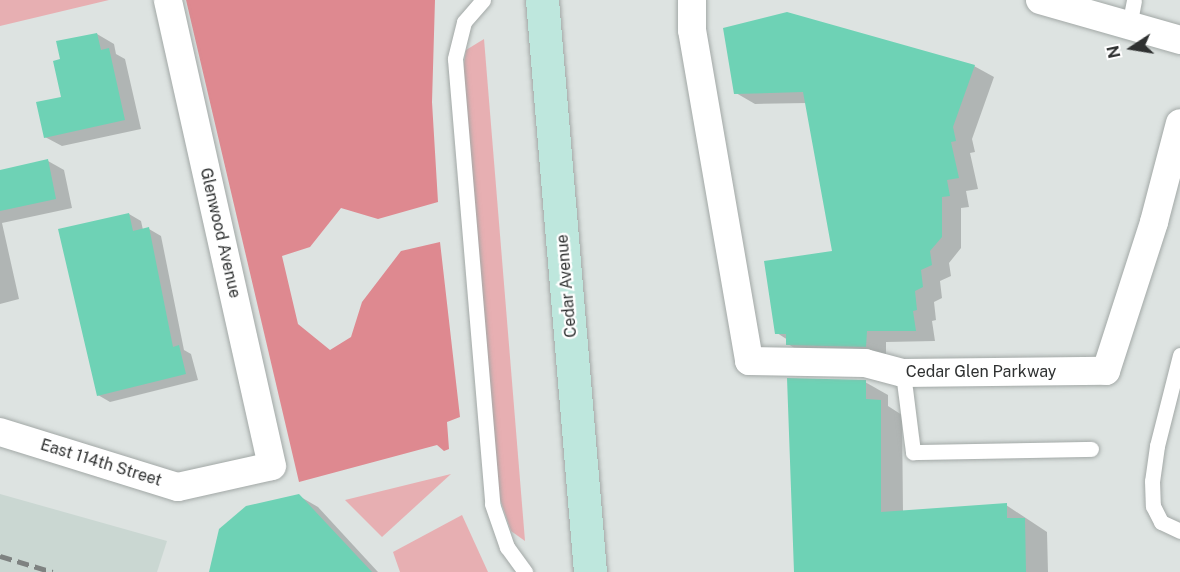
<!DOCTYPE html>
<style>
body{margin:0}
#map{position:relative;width:1180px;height:572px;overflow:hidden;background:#dde3e1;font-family:"Public Sans",sans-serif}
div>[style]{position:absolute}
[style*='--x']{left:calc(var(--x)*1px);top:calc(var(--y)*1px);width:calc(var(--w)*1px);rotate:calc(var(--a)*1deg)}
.built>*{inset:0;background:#cad7d2}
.green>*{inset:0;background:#e7afb2}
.forest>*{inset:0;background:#de8990}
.shadow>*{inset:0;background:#0003}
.building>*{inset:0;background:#6ed2b5}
.roads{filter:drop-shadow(0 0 2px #a2a8a6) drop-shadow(0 0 2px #a2a8a6)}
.lane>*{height:15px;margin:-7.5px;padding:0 7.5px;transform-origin:7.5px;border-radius:7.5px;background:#fff}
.street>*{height:28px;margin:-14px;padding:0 14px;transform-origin:14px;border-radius:14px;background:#fff}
.secondary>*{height:33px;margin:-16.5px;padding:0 16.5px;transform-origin:16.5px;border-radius:16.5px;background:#bee7dd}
.rail>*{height:4.5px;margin-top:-2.25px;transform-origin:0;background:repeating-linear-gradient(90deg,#7e8281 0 12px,transparent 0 18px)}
span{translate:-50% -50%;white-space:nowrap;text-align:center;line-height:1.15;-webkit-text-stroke:4.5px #fff;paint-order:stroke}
.street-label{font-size:16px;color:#2f3131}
.north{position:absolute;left:1102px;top:18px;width:60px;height:60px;-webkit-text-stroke:4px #fff;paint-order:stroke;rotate:258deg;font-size:16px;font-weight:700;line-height:24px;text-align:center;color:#2f3131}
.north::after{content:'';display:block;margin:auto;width:21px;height:27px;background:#2f3131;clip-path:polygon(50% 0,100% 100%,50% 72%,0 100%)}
</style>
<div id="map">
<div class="built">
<i style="clip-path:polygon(0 494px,167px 541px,157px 572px,0 572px)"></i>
</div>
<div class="green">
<i style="clip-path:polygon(0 0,109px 0,0 26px)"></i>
<i style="clip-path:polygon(484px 39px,525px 541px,511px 531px,497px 490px,462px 77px,466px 50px)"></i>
<i style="clip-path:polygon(451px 474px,382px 537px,345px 500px)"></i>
<i style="clip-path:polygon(462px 515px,488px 572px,400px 572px,393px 552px)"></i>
</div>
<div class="forest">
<i style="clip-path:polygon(186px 0,435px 0,432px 102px,438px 202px,378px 219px,341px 208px,310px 247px,282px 256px,298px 324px,330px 350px,351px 337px,362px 302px,401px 251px,440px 242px,460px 417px,447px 422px,449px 449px,444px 451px,437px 445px,299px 482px)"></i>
</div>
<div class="shadow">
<i style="clip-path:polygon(97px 34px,114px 44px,116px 54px,125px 59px,141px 129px,62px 146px,45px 137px,63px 98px,62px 60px)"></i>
<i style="clip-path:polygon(974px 66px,994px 77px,972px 139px,975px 152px,970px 153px,978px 189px,966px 191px,969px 207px,961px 208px,961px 248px,949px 263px,951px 276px,940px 281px,942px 298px,934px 302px,936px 320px,932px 321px,935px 341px,886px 342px,886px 357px,807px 356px,788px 344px,788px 340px,777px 333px,834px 252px,807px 103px,755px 104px,736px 93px)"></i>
<i style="clip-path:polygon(48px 161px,64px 170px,72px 208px,2px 223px,19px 299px,0 304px,0 171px)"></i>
<i style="clip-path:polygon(129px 214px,141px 221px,143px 230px,149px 229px,161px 236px,184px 350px,191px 354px,198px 380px,110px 402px,98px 395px)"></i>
<i style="clip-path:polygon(865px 382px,888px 395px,888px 406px,902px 415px,903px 512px,1006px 505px,1047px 532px,1048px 572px,795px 572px)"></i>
<i style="clip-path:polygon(299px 496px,318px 507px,378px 572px,210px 572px)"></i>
</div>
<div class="building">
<i style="clip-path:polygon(787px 12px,975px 65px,953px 127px,956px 141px,951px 142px,959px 178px,947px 180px,950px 196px,942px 197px,942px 237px,930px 251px,932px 265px,921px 270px,923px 287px,915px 291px,917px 310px,913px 311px,916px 331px,867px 331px,866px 347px,786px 345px,786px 334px,775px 334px,764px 261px,832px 251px,803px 92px,734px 94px,723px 28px)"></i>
<i style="clip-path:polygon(97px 33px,101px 50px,109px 48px,125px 120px,44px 138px,36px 102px,61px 97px,53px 61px,60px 59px,56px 41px)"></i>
<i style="clip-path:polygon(48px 159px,56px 199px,0 211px,0 170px)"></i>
<i style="clip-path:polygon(129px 213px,133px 231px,149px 227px,173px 347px,179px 345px,186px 374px,97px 396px,58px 229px)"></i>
<i style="clip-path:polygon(787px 378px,866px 380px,866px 399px,881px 400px,881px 512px,1007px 503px,1007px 518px,1025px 518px,1026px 572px,794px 572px)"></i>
<i style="clip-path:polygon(299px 494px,372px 572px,209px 572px,219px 529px,246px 506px)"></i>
</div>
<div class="roads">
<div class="lane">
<i style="--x:483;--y:0;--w:29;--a:131"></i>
<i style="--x:464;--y:22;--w:38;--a:104"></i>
<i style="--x:455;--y:59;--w:447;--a:85.2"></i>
<i style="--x:492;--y:504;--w:46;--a:70.8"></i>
<i style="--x:507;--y:547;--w:31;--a:54"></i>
<i style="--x:1129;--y:26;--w:26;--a:-79"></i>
<i style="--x:1180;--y:355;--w:94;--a:104.2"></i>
<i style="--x:1157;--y:446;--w:35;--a:98"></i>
<i style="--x:1152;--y:481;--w:25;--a:88"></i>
<i style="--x:1153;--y:506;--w:18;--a:63"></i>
<i style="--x:1161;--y:522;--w:21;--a:25"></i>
<i style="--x:903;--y:373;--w:80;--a:82.8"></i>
<i style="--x:913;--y:452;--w:178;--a:-1"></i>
</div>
<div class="street">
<i style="--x:692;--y:0;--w:30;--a:90"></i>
<i style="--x:692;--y:30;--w:336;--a:80.2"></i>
<i style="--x:749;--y:361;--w:116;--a:1"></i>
<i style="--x:865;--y:363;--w:39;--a:15"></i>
<i style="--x:903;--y:373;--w:203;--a:-0.6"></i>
<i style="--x:1106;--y:371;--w:157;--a:-72.1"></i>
<i style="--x:1154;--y:222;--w:102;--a:-75.3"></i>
<i style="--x:1040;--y:0;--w:146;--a:15.9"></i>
<i style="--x:0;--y:432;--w:186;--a:17.2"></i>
<i style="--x:178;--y:487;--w:96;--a:-12.6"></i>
<i style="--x:272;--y:466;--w:477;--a:-102.6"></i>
</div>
<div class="secondary">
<i style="--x:542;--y:0;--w:574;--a:85.2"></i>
</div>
</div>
<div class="rail">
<i style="--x:0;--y:556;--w:55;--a:16.8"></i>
</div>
<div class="street-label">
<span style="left:220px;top:233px;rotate:77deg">Glenwood Avenue</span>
<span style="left:567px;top:286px;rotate:-95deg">Cedar Avenue</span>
<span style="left:981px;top:372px">Cedar Glen Parkway</span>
<span style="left:101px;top:463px;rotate:17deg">East 114th Street</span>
</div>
<div class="north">N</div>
</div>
